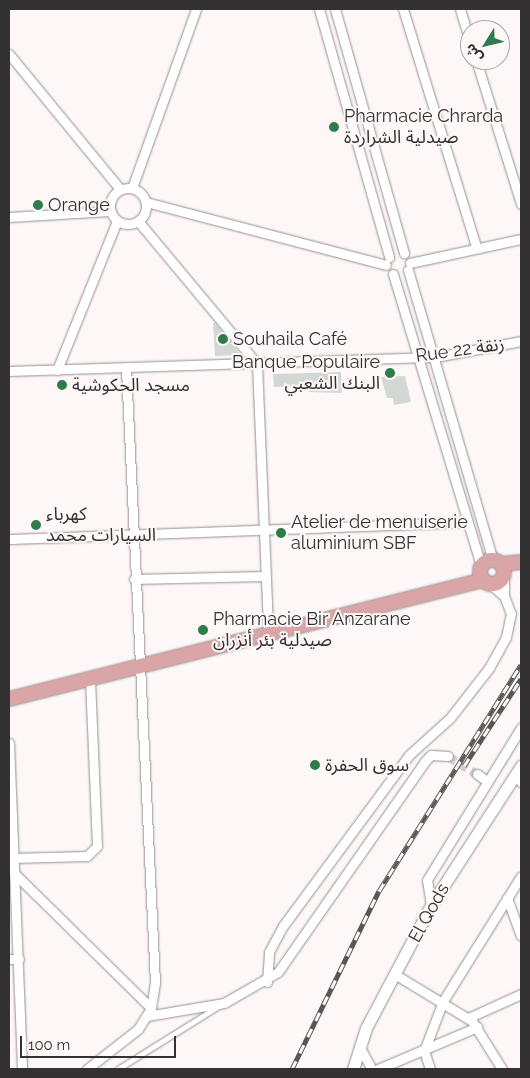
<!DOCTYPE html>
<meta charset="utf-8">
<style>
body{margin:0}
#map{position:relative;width:530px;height:1078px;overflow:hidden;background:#fdf8f7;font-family:Raleway,"Noto Sans Arabic",sans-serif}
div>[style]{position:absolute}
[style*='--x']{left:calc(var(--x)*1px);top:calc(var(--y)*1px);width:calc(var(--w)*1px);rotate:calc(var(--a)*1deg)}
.building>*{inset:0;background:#d4d8d5}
.minor-tunnel>*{height:9px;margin-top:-4.5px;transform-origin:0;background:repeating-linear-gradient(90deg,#d5d0cf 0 9px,transparent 0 13.5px)}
.roads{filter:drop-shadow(0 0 1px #959090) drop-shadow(0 0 1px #959090)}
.service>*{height:4.5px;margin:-2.25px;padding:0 2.25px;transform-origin:2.25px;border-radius:2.25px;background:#fff}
.minor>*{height:9px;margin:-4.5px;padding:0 4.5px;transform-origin:4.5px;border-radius:4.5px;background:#fff}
.minor>.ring{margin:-4.5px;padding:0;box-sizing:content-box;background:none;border:9px solid #fff;border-radius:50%}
.tertiary>*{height:11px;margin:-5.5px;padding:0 5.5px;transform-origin:5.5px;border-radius:5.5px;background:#fff}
.primary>*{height:14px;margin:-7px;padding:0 7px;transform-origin:7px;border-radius:7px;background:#daa5a6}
.primary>.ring{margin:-7px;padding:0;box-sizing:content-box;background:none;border:14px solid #daa5a6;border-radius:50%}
.rail>*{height:5px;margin-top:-2.5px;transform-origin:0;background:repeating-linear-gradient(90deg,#fdf8f7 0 9px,#595656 0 18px);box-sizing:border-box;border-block:1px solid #595656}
.dots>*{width:14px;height:14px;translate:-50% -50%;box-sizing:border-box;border:2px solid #fdf8f7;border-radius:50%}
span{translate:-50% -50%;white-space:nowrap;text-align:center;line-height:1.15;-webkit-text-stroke:4px #fdf8f7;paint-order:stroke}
.poi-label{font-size:18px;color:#333131}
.left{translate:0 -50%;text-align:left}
.right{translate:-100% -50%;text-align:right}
.street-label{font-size:18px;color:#333131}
.frame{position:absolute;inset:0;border:10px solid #333131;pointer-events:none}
.north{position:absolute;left:460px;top:20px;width:50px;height:50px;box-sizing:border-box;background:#fdf8f7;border:1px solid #aca8a8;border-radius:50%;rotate:234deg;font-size:14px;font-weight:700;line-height:20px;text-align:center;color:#333131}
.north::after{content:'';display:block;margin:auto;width:18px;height:22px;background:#2e7c4c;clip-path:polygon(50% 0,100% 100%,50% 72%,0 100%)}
.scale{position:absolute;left:20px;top:1036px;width:156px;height:22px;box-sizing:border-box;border:2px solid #333131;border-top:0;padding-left:6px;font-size:15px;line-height:18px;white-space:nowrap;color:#333131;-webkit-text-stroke:4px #fdf8f7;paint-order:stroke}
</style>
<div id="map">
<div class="building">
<i style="clip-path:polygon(213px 323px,215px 323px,241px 355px,215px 356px)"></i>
<i style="clip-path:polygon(341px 372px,342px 393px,309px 392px,309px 386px,274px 387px,273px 374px)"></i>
<i style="clip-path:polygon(405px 376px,411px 402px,394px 405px,393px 398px,387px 398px,381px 377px)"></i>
</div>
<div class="minor-tunnel">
<i style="--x:448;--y:756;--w:34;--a:32"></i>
</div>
<div class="roads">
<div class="service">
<i style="--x:118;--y:1069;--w:119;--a:-32"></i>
</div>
<div class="minor">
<i style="--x:319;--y:9;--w:258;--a:74.2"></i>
<i style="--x:335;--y:9;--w:254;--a:74.2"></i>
<i style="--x:403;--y:9;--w:249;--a:72.9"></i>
<i style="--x:460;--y:9;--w:34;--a:73"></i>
<i style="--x:9;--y:54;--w:175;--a:50.6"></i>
<i style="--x:476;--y:60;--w:151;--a:72.6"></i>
<i class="ring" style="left:110px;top:188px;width:27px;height:27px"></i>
<i style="--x:132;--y:188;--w:190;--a:-70.3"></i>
<i style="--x:146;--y:202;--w:248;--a:14.7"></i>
<i style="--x:9;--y:217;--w:101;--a:-3.4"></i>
<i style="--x:138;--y:221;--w:186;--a:50.2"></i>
<i style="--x:257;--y:364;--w:267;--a:87.6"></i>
<i style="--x:410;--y:263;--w:114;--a:-12.2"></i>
<i style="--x:408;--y:270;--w:302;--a:73.7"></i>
<i style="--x:393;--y:274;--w:305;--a:73.2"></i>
<i style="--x:57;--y:370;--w:161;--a:-68.1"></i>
<i style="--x:9;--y:371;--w:426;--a:-1.9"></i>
<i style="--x:435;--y:357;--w:87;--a:-10.5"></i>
<i style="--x:9;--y:539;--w:458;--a:-2.1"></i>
<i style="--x:134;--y:579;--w:131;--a:-1.3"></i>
<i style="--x:491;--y:585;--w:17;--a:40"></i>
<i style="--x:504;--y:596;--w:18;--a:-90"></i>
<i style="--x:9;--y:743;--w:326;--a:87.7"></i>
<i style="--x:517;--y:773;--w:10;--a:66"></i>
<i style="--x:477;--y:774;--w:12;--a:35"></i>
<i style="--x:13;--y:858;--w:74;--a:-1.5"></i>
<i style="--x:87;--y:856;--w:14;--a:-45"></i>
<i style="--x:97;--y:846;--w:167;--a:-92.4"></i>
<i style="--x:12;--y:871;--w:195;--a:44.6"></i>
<i style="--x:507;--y:898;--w:40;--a:69.8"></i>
<i style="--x:431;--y:905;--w:25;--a:-99"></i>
<i style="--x:427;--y:880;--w:179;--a:-58.3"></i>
<i style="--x:9;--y:959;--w:10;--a:0"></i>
<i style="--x:396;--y:975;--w:89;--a:31.2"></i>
<i style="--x:472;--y:1021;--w:57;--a:58"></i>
<i style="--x:267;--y:982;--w:30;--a:-86"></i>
<i style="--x:269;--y:952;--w:30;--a:-62"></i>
<i style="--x:283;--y:926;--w:212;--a:-53.6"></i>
<i style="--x:409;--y:755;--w:55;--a:-42.1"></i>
<i style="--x:450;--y:718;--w:63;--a:-52"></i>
<i style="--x:489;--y:668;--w:35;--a:-61"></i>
<i style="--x:506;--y:637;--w:24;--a:-78"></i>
<i style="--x:511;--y:614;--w:19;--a:-111"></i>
<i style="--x:147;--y:1016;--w:78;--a:-9.6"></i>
<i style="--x:224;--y:1003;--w:62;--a:-29.9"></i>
<i style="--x:278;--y:972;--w:259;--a:-55.1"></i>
<i style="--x:426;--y:760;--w:7;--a:-45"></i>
<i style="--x:431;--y:755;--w:17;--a:3"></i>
<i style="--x:468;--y:1018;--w:58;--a:-24.4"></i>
<i style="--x:359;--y:1046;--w:26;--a:61"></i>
<i style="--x:87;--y:1069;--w:65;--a:-38.1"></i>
<i style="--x:138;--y:1029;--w:25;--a:-58"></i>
<i style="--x:151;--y:1008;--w:25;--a:-81"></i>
<i style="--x:155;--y:983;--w:616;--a:-92.7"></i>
<i style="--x:378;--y:1069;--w:108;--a:-23"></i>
<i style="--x:430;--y:1069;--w:19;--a:-108"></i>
<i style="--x:424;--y:1051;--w:53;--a:-69.2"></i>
<i style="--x:443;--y:1001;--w:147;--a:-58"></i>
</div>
<div class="tertiary">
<i style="--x:353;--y:1069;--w:43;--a:-72.4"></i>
<i style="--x:366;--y:1028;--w:139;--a:-62.1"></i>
<i style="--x:431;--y:905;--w:166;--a:-57.1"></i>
</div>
<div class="primary">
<i class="ring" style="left:480px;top:560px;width:10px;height:10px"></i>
<i style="--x:502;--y:564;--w:19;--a:-6"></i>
<i style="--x:9;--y:699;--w:489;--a:-14.1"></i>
</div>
</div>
<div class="rail">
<i style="--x:464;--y:766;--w:104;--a:-56.8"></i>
<i style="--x:292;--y:1069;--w:198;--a:-64"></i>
<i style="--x:379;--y:891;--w:267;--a:-57.9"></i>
</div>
<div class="dots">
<i style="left:334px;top:127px;background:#2e7c4c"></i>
<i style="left:38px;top:205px;background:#2e7c4c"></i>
<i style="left:223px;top:339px;background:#2e7c4c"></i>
<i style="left:390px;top:373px;background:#2e7c4c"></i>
<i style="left:62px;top:385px;background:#2e7c4c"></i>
<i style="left:36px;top:525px;background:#2e7c4c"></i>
<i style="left:281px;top:533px;background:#2e7c4c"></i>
<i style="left:203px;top:630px;background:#2e7c4c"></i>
<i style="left:315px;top:765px;background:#2e7c4c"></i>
</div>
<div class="poi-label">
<span class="left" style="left:344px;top:127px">Pharmacie Chrarda<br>صيدلية الشراردة</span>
<span class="left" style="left:48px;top:205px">Orange</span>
<span class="left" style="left:233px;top:339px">Souhaila Café</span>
<span class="right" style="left:380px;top:373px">Banque Populaire<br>البنك الشعبي</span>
<span class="left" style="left:72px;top:385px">مسجد الحكوشية</span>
<span class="left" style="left:46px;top:525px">كهرباء<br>السيارات محمد</span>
<span class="left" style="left:291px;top:533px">Atelier de menuiserie<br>aluminium SBF</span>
<span class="left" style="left:213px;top:630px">Pharmacie Bir Anzarane<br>صيدلية بئر أنزران</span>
<span class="left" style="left:325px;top:765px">سوق الحفرة</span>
</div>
<div class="street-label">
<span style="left:460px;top:350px;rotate:-8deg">Rue 22 زنقة</span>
<span style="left:429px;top:913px;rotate:-61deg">El Qods</span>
</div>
<div class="frame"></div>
<div class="north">ش</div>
<div class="scale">100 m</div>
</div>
